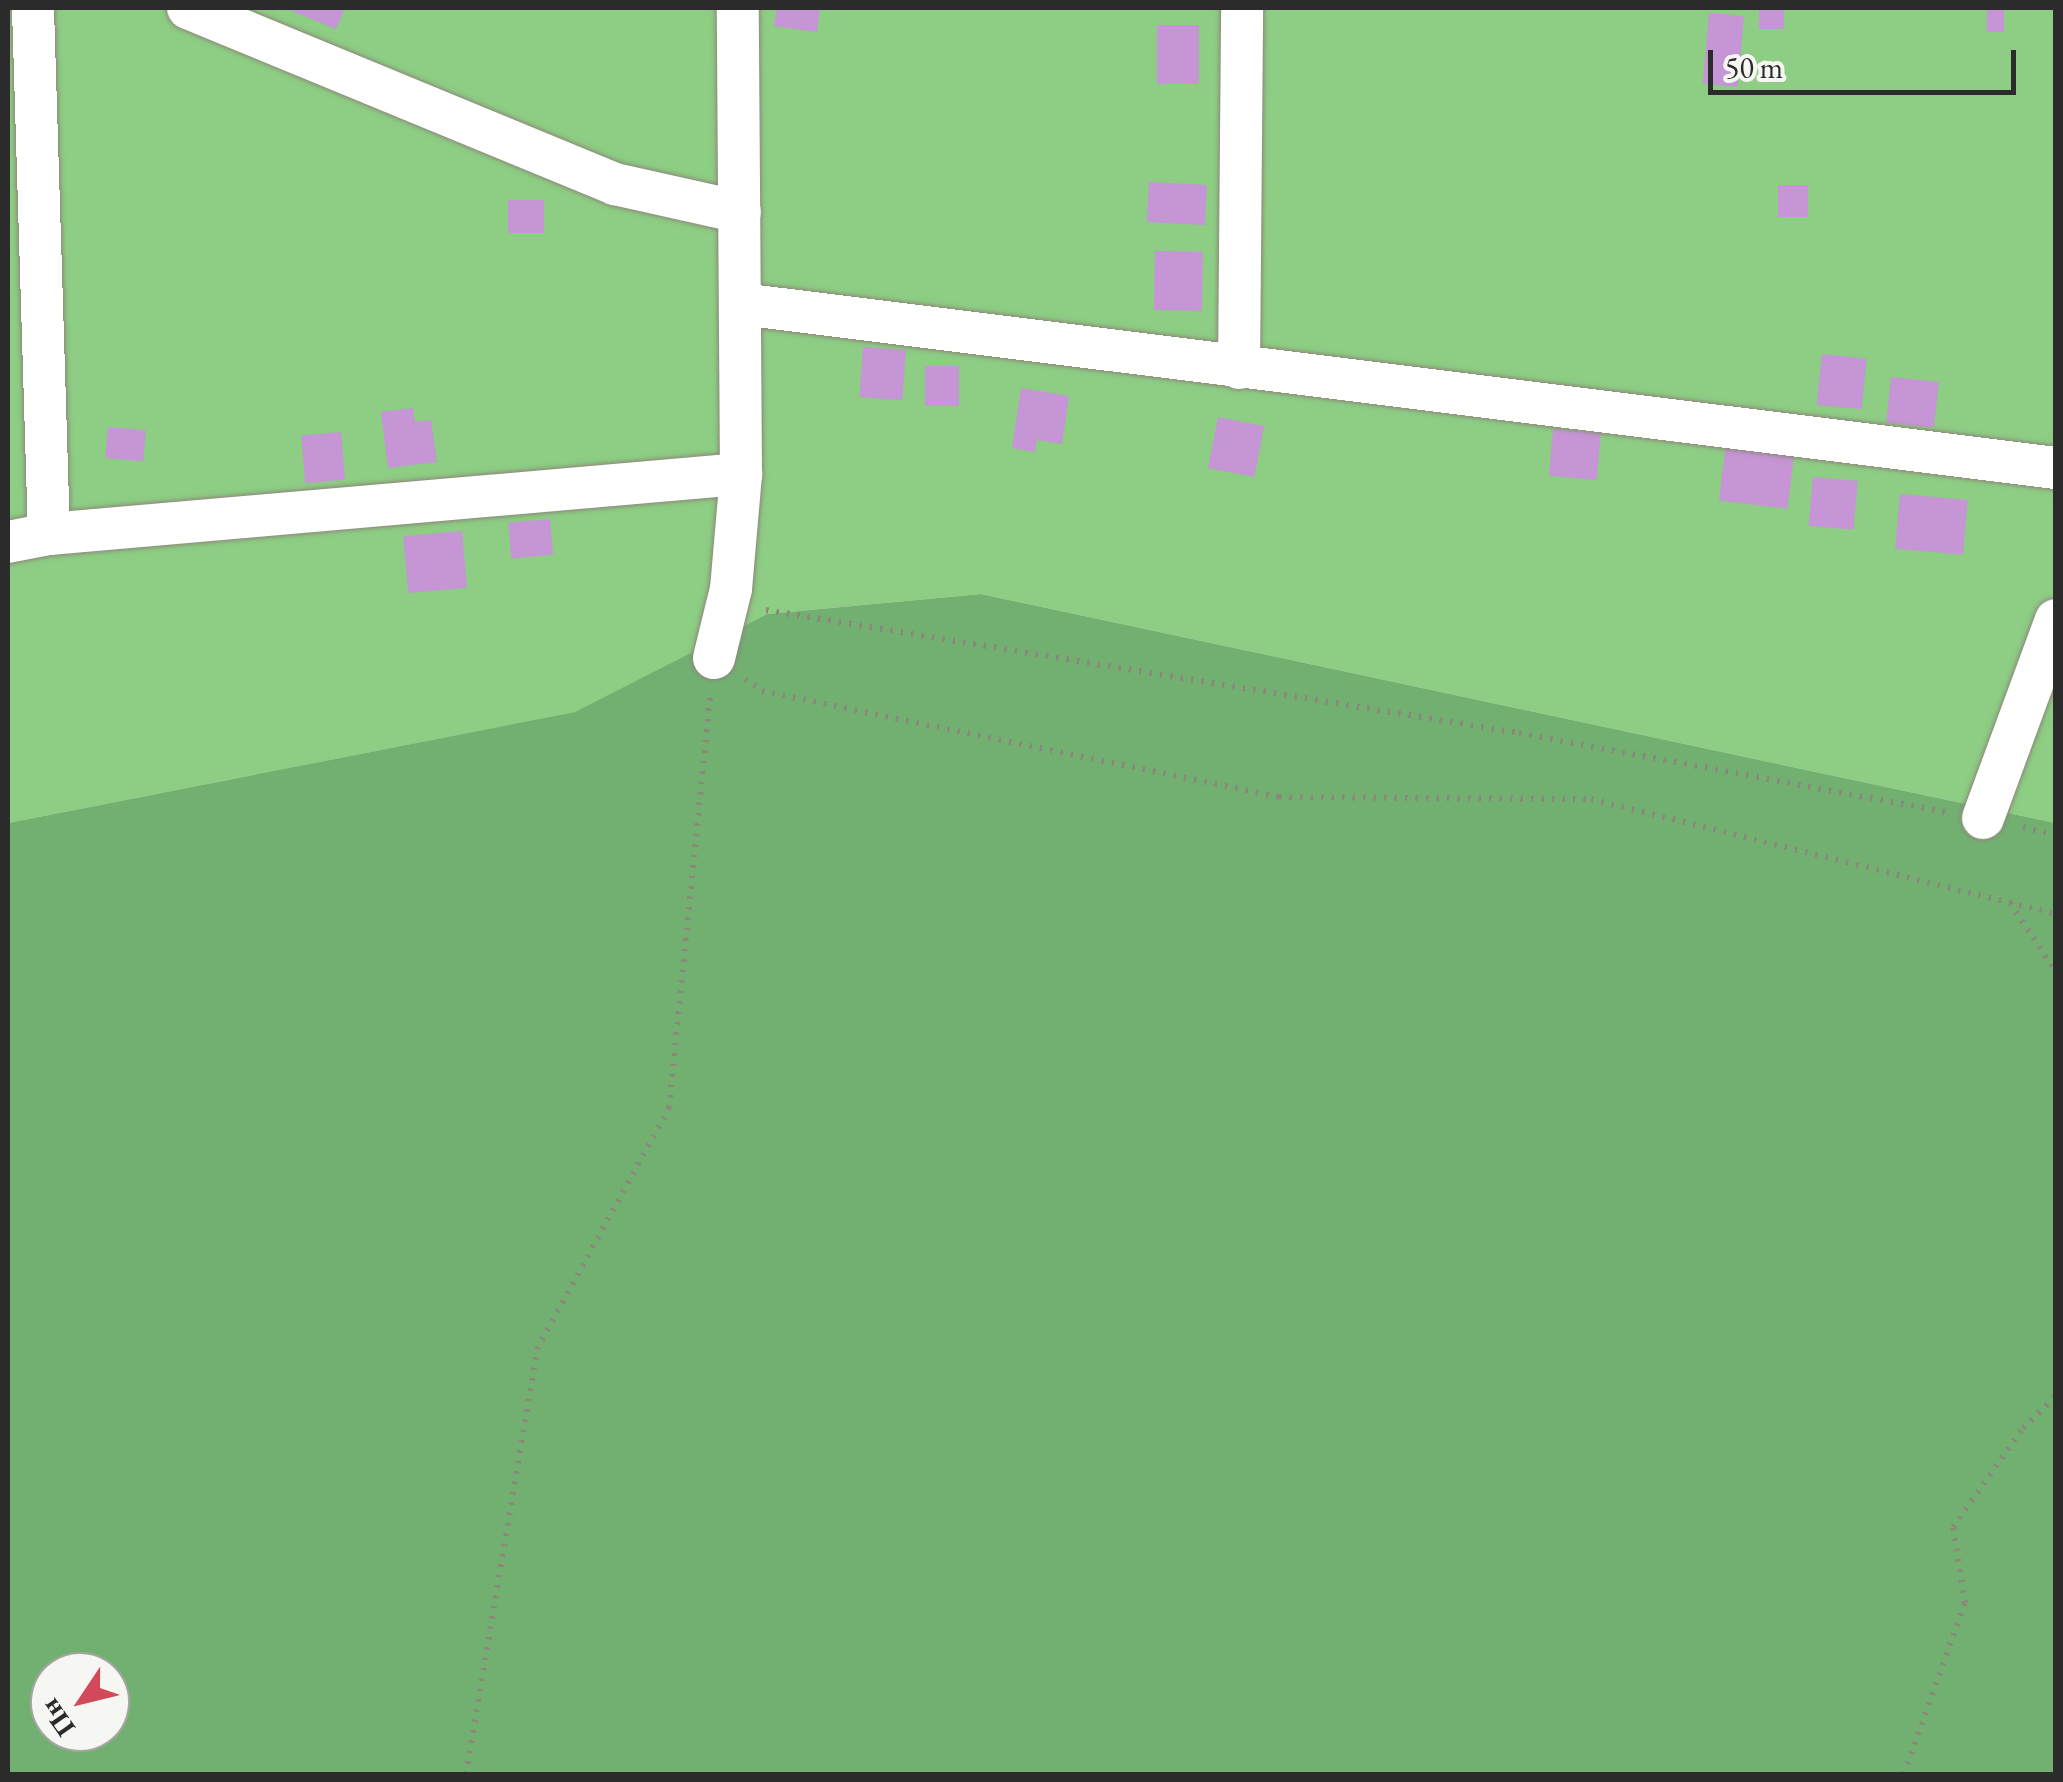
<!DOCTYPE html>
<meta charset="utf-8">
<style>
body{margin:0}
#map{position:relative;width:2063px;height:1782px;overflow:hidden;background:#ece4c7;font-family:"EB Garamond",serif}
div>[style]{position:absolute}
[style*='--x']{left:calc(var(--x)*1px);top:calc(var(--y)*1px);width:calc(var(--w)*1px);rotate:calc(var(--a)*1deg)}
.green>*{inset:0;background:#8dcd84}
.forest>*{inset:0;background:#72b072}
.building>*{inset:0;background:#c595d5;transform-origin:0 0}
.path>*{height:6px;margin-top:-3px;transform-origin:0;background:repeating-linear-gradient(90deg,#8c8879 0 2.5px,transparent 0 10.5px)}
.roads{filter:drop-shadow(0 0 2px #8c8879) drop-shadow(0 0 2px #8c8879)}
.minor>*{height:42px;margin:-21px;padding:0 21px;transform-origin:21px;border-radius:21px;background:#fff}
span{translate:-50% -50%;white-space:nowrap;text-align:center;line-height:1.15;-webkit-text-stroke:10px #f6f6f2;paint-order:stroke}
.frame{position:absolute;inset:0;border:10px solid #2b2b2b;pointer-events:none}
.north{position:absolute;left:30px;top:1652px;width:100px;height:100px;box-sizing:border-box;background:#f6f6f2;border:2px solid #a5a5a2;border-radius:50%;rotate:235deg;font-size:28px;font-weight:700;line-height:40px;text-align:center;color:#2b2b2b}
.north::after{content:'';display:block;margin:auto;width:35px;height:45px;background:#d1495b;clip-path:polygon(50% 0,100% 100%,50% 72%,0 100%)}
.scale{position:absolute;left:1708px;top:50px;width:308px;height:45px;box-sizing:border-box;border:5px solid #2b2b2b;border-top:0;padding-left:12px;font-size:30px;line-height:35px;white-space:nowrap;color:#2b2b2b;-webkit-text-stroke:8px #f6f6f2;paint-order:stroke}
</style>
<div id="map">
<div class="green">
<i style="clip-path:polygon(8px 8px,2055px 8px,2055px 823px,981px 594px,767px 614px,576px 712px,8px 823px)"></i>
</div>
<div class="forest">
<i style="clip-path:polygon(evenodd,981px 594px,2055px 823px,2055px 1774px,8px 1774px,8px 823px,575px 712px,767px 614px,981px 594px,50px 1672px,110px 1672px,110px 1732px,50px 1732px,50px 1672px)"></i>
</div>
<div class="building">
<i style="clip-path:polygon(285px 8px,345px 8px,336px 29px)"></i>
<i style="clip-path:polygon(777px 8px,820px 8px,817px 32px,774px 26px)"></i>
<i style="left:1759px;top:8px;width:25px;height:21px"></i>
<i style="left:1987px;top:8px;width:17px;height:24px"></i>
<i style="left:1709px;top:13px;width:35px;height:71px;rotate:5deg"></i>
<i style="left:1157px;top:25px;width:42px;height:59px"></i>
<i style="left:1149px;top:182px;width:58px;height:40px;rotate:3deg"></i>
<i style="left:1778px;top:185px;width:30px;height:32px"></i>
<i style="left:544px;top:200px;width:33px;height:36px;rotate:90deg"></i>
<i style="left:1155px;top:251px;width:48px;height:59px;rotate:1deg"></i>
<i style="left:863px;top:347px;width:43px;height:50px;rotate:4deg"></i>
<i style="left:1822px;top:354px;width:45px;height:51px;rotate:6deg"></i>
<i style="left:925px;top:366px;width:34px;height:40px"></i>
<i style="left:1891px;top:377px;width:48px;height:46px;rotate:6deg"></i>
<i style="clip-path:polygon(1021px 388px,1069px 396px,1062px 444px,1037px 440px,1035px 452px,1012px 448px)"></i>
<i style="clip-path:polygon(413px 408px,415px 422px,431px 420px,437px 462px,388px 468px,381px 412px)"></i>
<i style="left:1218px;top:417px;width:47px;height:52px;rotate:11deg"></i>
<i style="left:108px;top:427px;width:38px;height:31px;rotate:5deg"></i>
<i style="left:1553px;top:429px;width:48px;height:47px;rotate:5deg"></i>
<i style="left:341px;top:432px;width:48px;height:40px;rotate:85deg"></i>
<i style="left:1726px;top:443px;width:69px;height:58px;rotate:7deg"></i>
<i style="left:1813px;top:477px;width:45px;height:49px;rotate:5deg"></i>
<i style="left:1900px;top:494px;width:68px;height:55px;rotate:5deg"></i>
<i style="left:550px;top:519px;width:36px;height:42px;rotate:85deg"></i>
<i style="left:462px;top:531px;width:57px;height:59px;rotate:85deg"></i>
</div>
<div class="path">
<i style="--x:766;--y:610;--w:763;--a:9.28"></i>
<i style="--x:1519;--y:733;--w:435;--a:10.5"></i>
<i style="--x:745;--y:679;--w:21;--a:35"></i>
<i style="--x:762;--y:691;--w:528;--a:11.59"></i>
<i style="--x:1279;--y:797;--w:312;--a:0.4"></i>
<i style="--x:1591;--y:799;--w:479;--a:13.9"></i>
<i style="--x:2023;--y:827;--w:34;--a:14"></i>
<i style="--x:2010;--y:903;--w:83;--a:56.3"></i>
<i style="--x:466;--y:1774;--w:431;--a:-80.5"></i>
<i style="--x:537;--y:1349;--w:275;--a:-61.3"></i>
<i style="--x:669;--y:1108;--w:413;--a:-84.3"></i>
<i style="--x:1904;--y:1774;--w:182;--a:-70.4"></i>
<i style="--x:1965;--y:1603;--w:77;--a:-99"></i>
<i style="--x:1953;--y:1527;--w:121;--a:-54.7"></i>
<i style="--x:2023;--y:1428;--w:46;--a:-44.1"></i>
</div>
<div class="roads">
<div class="minor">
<i style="--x:33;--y:8;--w:526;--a:88.26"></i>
<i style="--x:49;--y:534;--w:695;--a:-4.96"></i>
<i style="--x:188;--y:8;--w:462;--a:22.4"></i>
<i style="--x:615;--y:184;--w:128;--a:12.6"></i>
<i style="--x:741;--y:304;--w:1325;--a:7.11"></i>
<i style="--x:1239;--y:368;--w:360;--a:-89.5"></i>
<i style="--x:8;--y:542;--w:42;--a:-11"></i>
<i style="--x:714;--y:658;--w:71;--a:-76.2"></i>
<i style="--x:731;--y:589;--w:115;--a:-85"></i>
<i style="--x:741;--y:474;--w:466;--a:-90.4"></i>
<i style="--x:1983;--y:818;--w:211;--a:-69.8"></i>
</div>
</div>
<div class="frame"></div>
<div class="north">Пн</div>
<div class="scale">50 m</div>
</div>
